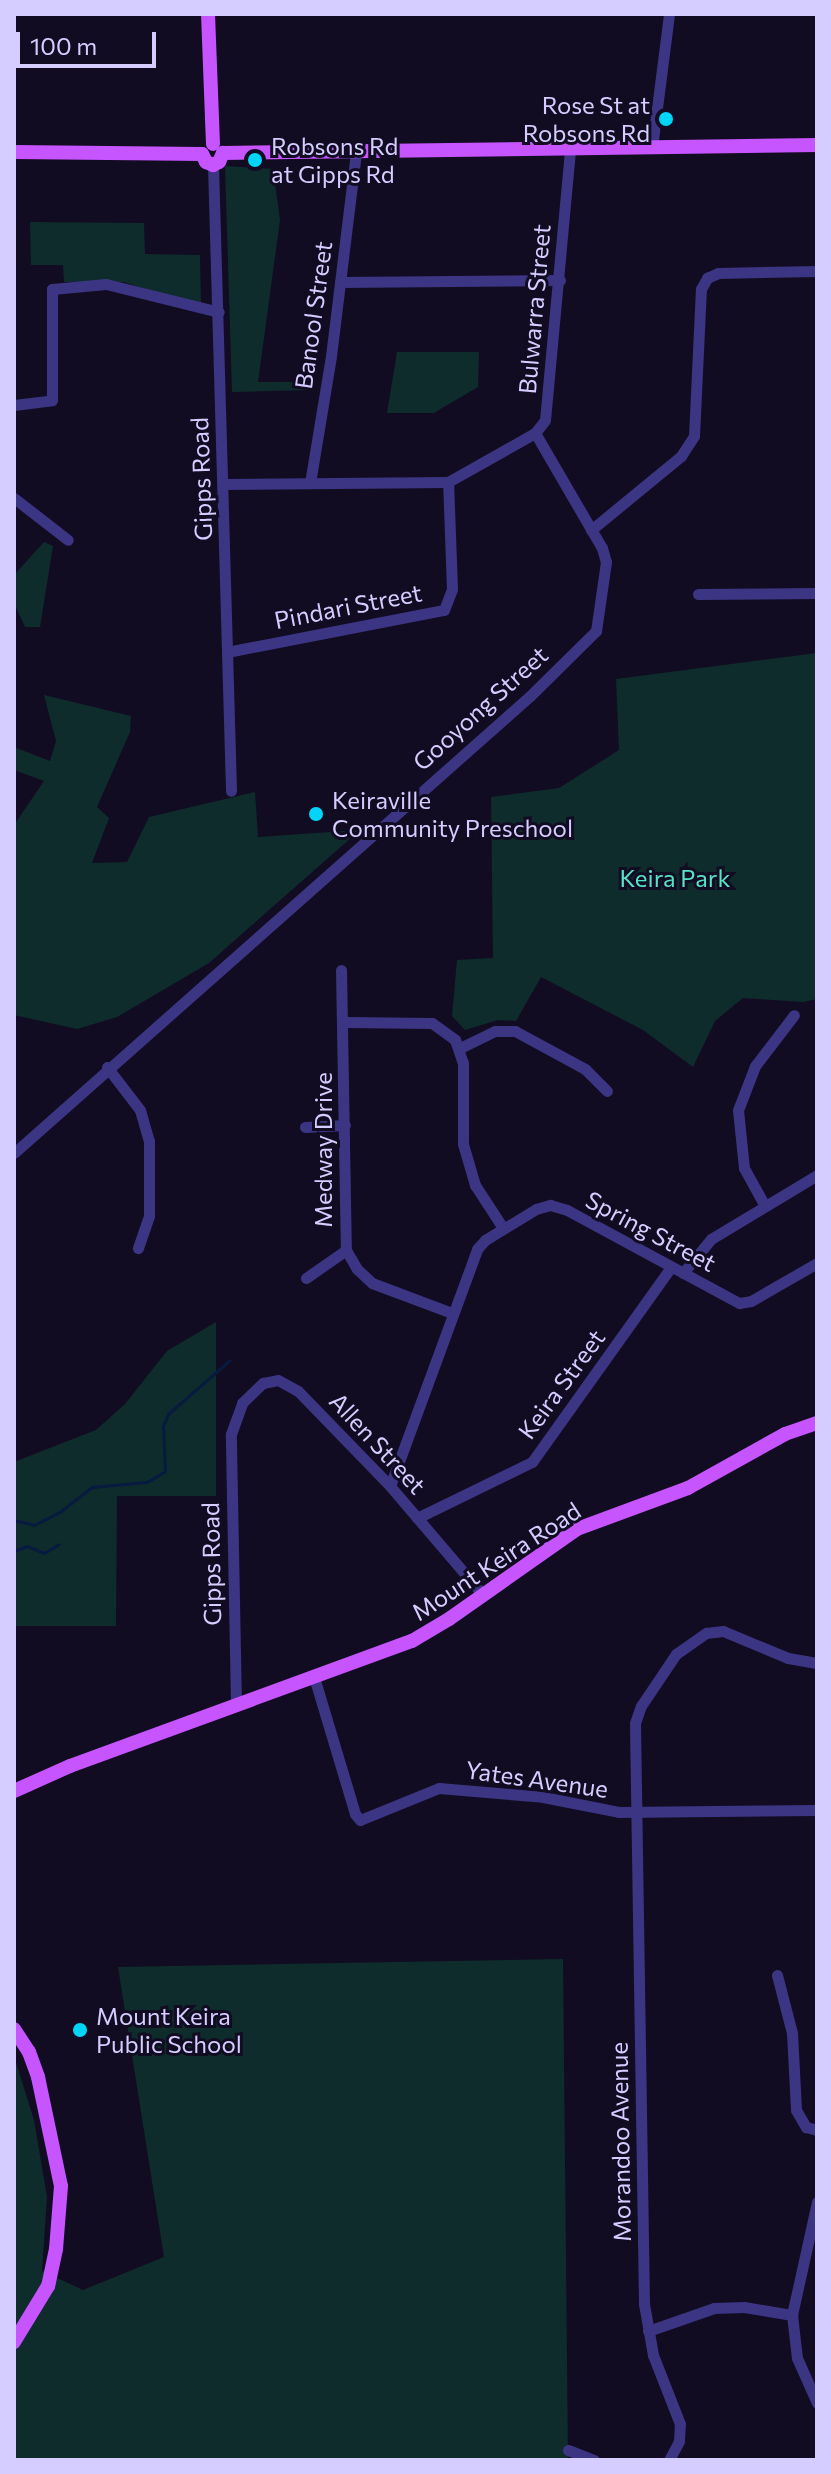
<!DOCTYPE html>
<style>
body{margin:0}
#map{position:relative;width:831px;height:2474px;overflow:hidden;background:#110c22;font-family:Commissioner,sans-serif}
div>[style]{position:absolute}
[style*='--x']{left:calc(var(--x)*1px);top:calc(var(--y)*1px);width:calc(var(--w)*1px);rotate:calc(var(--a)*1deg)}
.green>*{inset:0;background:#0f2c2c}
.stream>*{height:3px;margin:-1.5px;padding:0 1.5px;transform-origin:1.5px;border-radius:1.5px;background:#071a40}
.minor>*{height:11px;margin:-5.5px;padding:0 5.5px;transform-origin:5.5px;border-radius:5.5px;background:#3c3583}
.major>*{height:14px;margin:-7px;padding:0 7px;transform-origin:7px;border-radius:7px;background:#c654ff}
.dots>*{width:22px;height:22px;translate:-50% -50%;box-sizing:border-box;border:4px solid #110c22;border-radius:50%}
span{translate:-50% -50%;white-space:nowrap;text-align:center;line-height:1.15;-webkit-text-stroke:6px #110c22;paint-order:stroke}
.poi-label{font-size:24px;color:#d5cdff}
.right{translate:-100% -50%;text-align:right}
.left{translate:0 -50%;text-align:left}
.street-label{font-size:24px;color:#d5cdff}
.park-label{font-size:24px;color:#55e3c6}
.frame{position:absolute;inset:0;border:16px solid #d5cdff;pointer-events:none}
.scale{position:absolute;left:16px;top:32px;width:140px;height:36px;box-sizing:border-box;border:4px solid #d5cdff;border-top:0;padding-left:10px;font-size:24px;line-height:28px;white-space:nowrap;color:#d5cdff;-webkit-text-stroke:6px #110c22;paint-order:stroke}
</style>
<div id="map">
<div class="green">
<i style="clip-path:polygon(225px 166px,273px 169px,280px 220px,258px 382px,314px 382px,312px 390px,232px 392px)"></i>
<i style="clip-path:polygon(30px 222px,144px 223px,145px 254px,200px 255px,201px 303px,182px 301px,124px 282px,64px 282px,63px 265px,31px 265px)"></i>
<i style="clip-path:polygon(397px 352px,479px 352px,478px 387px,434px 413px,387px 413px)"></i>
<i style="clip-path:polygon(44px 542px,53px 546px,40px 627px,25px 627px,14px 603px,14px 575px)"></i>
<i style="clip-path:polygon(817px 653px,817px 999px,803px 1002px,743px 998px,715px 1021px,693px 1067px,643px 1030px,541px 977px,516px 1021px,498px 1020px,465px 1030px,452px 1016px,457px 960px,493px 958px,491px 797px,559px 788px,619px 750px,616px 679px)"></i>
<i style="clip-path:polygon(44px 695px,131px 716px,130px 732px,97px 807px,109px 818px,92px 863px,127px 862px,149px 817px,255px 792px,258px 837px,360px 830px,209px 963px,117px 1017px,77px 1029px,14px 1015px,14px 825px,44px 781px,14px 770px,14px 747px,50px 761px,56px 741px)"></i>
<i style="clip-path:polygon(216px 1322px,216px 1496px,117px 1496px,116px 1626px,14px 1626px,14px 1462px,96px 1430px,125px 1404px,167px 1351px)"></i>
<i style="clip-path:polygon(563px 1959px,568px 2460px,14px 2460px,14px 2056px,34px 2120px,47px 2197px,42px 2271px,83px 2290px,164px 2257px,118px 1967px)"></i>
</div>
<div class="stream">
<i style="--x:14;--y:1520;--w:21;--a:14"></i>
<i style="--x:34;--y:1525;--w:30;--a:-27"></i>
<i style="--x:61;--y:1511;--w:39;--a:-38"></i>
<i style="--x:92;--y:1487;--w:55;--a:-5.2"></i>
<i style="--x:147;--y:1482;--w:21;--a:-31"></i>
<i style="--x:165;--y:1471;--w:45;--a:-92.5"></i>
<i style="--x:163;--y:1426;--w:13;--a:-67"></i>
<i style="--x:168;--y:1414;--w:82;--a:-41.1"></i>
<i style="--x:14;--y:1551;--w:14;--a:-21"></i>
<i style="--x:27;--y:1546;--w:18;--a:22"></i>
<i style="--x:44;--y:1553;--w:17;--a:-31"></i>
</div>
<div class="minor">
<i style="--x:652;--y:147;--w:134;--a:-82.7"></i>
<i style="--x:213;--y:165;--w:626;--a:88.35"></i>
<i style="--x:340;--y:282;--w:220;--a:-0.5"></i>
<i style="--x:14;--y:405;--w:38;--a:-7"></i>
<i style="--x:52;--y:400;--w:111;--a:-90"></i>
<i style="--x:52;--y:289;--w:54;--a:-5.3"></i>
<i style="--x:106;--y:284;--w:116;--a:13.9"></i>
<i style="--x:310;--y:483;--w:129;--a:-80.6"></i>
<i style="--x:331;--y:356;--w:205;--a:-83"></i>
<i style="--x:223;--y:484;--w:225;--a:-0.5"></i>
<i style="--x:448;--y:482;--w:100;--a:-29.4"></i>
<i style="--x:535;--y:433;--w:16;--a:-52"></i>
<i style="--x:545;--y:420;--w:272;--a:-84.7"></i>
<i style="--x:14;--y:498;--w:68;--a:37.9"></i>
<i style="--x:591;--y:530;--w:117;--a:-39.4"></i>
<i style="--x:681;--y:456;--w:24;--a:-57"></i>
<i style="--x:694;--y:436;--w:147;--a:-87.3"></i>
<i style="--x:701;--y:289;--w:13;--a:-61"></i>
<i style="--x:707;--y:278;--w:12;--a:-24"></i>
<i style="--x:718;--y:273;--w:99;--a:-1.2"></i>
<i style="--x:698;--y:594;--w:119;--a:-0.5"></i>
<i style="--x:227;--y:652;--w:221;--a:-11"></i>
<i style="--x:444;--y:610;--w:22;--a:-69"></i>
<i style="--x:452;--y:589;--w:107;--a:-92.1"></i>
<i style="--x:341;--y:970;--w:280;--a:89"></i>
<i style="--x:346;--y:1250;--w:22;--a:60"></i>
<i style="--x:357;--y:1269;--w:21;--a:43"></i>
<i style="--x:372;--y:1283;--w:85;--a:20.6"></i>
<i style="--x:345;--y:1022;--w:87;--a:0.7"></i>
<i style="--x:432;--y:1023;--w:29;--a:36"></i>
<i style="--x:455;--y:1040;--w:24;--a:71"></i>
<i style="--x:463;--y:1063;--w:81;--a:90"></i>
<i style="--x:463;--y:1144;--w:43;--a:73.7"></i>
<i style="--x:475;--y:1185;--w:51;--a:56.9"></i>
<i style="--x:460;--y:1048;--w:39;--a:-26"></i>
<i style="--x:495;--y:1031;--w:20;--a:0"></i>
<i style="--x:515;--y:1031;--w:80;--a:28.5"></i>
<i style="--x:585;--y:1069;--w:31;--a:45"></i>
<i style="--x:107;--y:1067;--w:54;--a:52.5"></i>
<i style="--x:140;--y:1110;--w:32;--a:74"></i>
<i style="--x:149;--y:1141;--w:75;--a:90"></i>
<i style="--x:149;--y:1216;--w:34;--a:109"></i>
<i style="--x:305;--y:1127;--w:40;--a:-2.9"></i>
<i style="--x:14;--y:1153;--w:689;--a:-41.53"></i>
<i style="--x:530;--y:696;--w:93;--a:-44.6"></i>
<i style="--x:596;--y:631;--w:70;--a:-81.8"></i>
<i style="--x:606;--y:562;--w:15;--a:-106"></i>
<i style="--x:602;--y:548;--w:133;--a:-120.2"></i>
<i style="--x:765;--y:1206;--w:43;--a:-118.9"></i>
<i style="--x:744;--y:1168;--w:58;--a:-95.9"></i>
<i style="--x:738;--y:1110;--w:47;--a:-68.9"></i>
<i style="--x:755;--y:1066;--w:64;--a:-52.6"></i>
<i style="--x:683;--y:1273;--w:44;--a:-50.5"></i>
<i style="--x:711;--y:1239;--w:124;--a:-31.1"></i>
<i style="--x:306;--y:1278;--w:49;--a:-35"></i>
<i style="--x:390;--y:1486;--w:252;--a:-69.8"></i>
<i style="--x:477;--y:1249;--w:12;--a:-48"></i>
<i style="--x:485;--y:1240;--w:60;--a:-31.3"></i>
<i style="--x:536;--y:1209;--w:15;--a:-16"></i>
<i style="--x:550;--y:1205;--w:18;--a:16"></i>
<i style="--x:567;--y:1210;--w:196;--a:28.4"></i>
<i style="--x:739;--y:1303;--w:12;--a:-9"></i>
<i style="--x:751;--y:1301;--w:76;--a:-29.9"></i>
<i style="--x:417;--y:1518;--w:128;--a:-26"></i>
<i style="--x:532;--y:1462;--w:239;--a:-54.5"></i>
<i style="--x:314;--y:1677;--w:143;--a:73.3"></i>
<i style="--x:355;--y:1814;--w:8;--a:50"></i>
<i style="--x:360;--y:1820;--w:85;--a:-22.1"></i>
<i style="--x:439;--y:1788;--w:104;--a:4.9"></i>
<i style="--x:543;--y:1797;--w:77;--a:11.2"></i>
<i style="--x:619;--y:1812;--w:198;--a:-0.6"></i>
<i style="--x:236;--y:1705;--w:271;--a:-91.1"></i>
<i style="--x:231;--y:1434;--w:33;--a:-70"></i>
<i style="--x:242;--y:1403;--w:29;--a:-44"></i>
<i style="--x:263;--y:1383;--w:15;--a:-11"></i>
<i style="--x:278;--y:1380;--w:23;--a:29"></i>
<i style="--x:298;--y:1391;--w:132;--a:45.9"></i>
<i style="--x:390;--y:1486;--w:143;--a:49.5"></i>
<i style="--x:777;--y:1975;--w:60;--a:75.5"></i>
<i style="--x:792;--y:2033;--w:77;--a:87"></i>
<i style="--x:796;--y:2110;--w:20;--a:60"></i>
<i style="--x:806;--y:2127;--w:11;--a:15"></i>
<i style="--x:817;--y:2202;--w:116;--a:102.5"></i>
<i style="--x:792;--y:2315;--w:43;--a:83.4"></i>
<i style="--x:797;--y:2358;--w:49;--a:66"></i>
<i style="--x:648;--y:2331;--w:70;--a:-19.2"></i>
<i style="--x:714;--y:2308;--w:30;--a:-2"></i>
<i style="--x:744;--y:2307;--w:49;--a:9.5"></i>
<i style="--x:568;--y:2450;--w:28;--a:21"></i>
<i style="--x:669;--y:2460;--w:21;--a:-62"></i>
<i style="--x:679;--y:2441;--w:17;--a:-87"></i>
<i style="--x:680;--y:2424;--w:74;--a:-111.4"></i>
<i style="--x:653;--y:2355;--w:52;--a:-100"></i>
<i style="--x:644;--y:2304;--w:581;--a:-90.89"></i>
<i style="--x:635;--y:1723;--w:18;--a:-71"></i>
<i style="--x:641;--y:1706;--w:63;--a:-56.1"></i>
<i style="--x:676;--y:1654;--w:37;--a:-35"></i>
<i style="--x:706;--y:1633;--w:17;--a:-7"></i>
<i style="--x:723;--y:1631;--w:70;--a:22.6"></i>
<i style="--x:788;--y:1658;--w:29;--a:10"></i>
</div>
<div class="major">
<i style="--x:208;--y:14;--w:130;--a:87.8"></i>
<i style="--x:14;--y:152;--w:188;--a:0.6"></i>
<i style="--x:223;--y:153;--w:594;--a:-0.77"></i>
<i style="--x:202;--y:154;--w:9;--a:63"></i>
<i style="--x:206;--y:162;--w:8;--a:23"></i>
<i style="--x:213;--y:165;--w:7;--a:-27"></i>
<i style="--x:219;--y:162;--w:10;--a:-66"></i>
<i style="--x:14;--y:1791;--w:61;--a:-24.1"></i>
<i style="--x:70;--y:1766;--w:364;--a:-20.1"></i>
<i style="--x:412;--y:1641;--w:43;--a:-30.7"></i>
<i style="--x:449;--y:1619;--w:156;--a:-35.1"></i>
<i style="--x:577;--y:1529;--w:118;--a:-20.3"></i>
<i style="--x:688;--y:1488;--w:111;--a:-29.1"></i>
<i style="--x:785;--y:1434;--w:34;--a:-19"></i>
<i style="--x:14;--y:2029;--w:27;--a:57"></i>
<i style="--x:29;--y:2052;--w:27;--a:70"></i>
<i style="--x:38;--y:2077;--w:111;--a:78.1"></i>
<i style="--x:61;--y:2186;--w:63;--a:94.5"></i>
<i style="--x:56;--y:2249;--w:38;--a:102"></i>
<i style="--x:48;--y:2286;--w:66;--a:121.3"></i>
</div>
<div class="dots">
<i style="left:666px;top:119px;background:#00d5f8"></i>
<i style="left:255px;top:160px;background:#00d5f8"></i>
<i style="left:316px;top:814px;background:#00d5f8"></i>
<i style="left:80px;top:2030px;background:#00d5f8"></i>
</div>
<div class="poi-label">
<span class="right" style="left:650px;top:119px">Rose St at<br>Robsons Rd</span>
<span class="left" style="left:271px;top:160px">Robsons Rd<br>at Gipps Rd</span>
<span class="left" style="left:332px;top:814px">Keiraville<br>Community Preschool</span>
<span class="left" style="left:96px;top:2030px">Mount Keira<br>Public School</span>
</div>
<div class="street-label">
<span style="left:534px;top:309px;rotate:-85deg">Bulwarra Street</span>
<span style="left:313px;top:315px;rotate:-82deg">Banool Street</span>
<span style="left:201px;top:479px;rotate:-92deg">Gipps Road</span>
<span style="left:348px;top:606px;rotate:-11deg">Pindari Street</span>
<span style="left:480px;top:708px;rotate:-42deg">Gooyong Street</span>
<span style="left:323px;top:1150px;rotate:-90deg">Medway Drive</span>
<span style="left:651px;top:1231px;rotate:28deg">Spring Street</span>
<span style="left:561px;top:1384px;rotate:-54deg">Keira Street</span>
<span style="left:378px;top:1443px;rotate:47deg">Allen Street</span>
<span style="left:496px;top:1561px;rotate:-33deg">Mount Keira Road</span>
<span style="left:211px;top:1564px;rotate:-91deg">Gipps Road</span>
<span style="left:537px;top:1779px;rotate:8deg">Yates Avenue</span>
<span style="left:620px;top:2142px;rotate:-91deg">Morandoo Avenue</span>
</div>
<div class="park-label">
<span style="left:675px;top:878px">Keira Park</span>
</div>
<div class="frame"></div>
<div class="scale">100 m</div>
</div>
